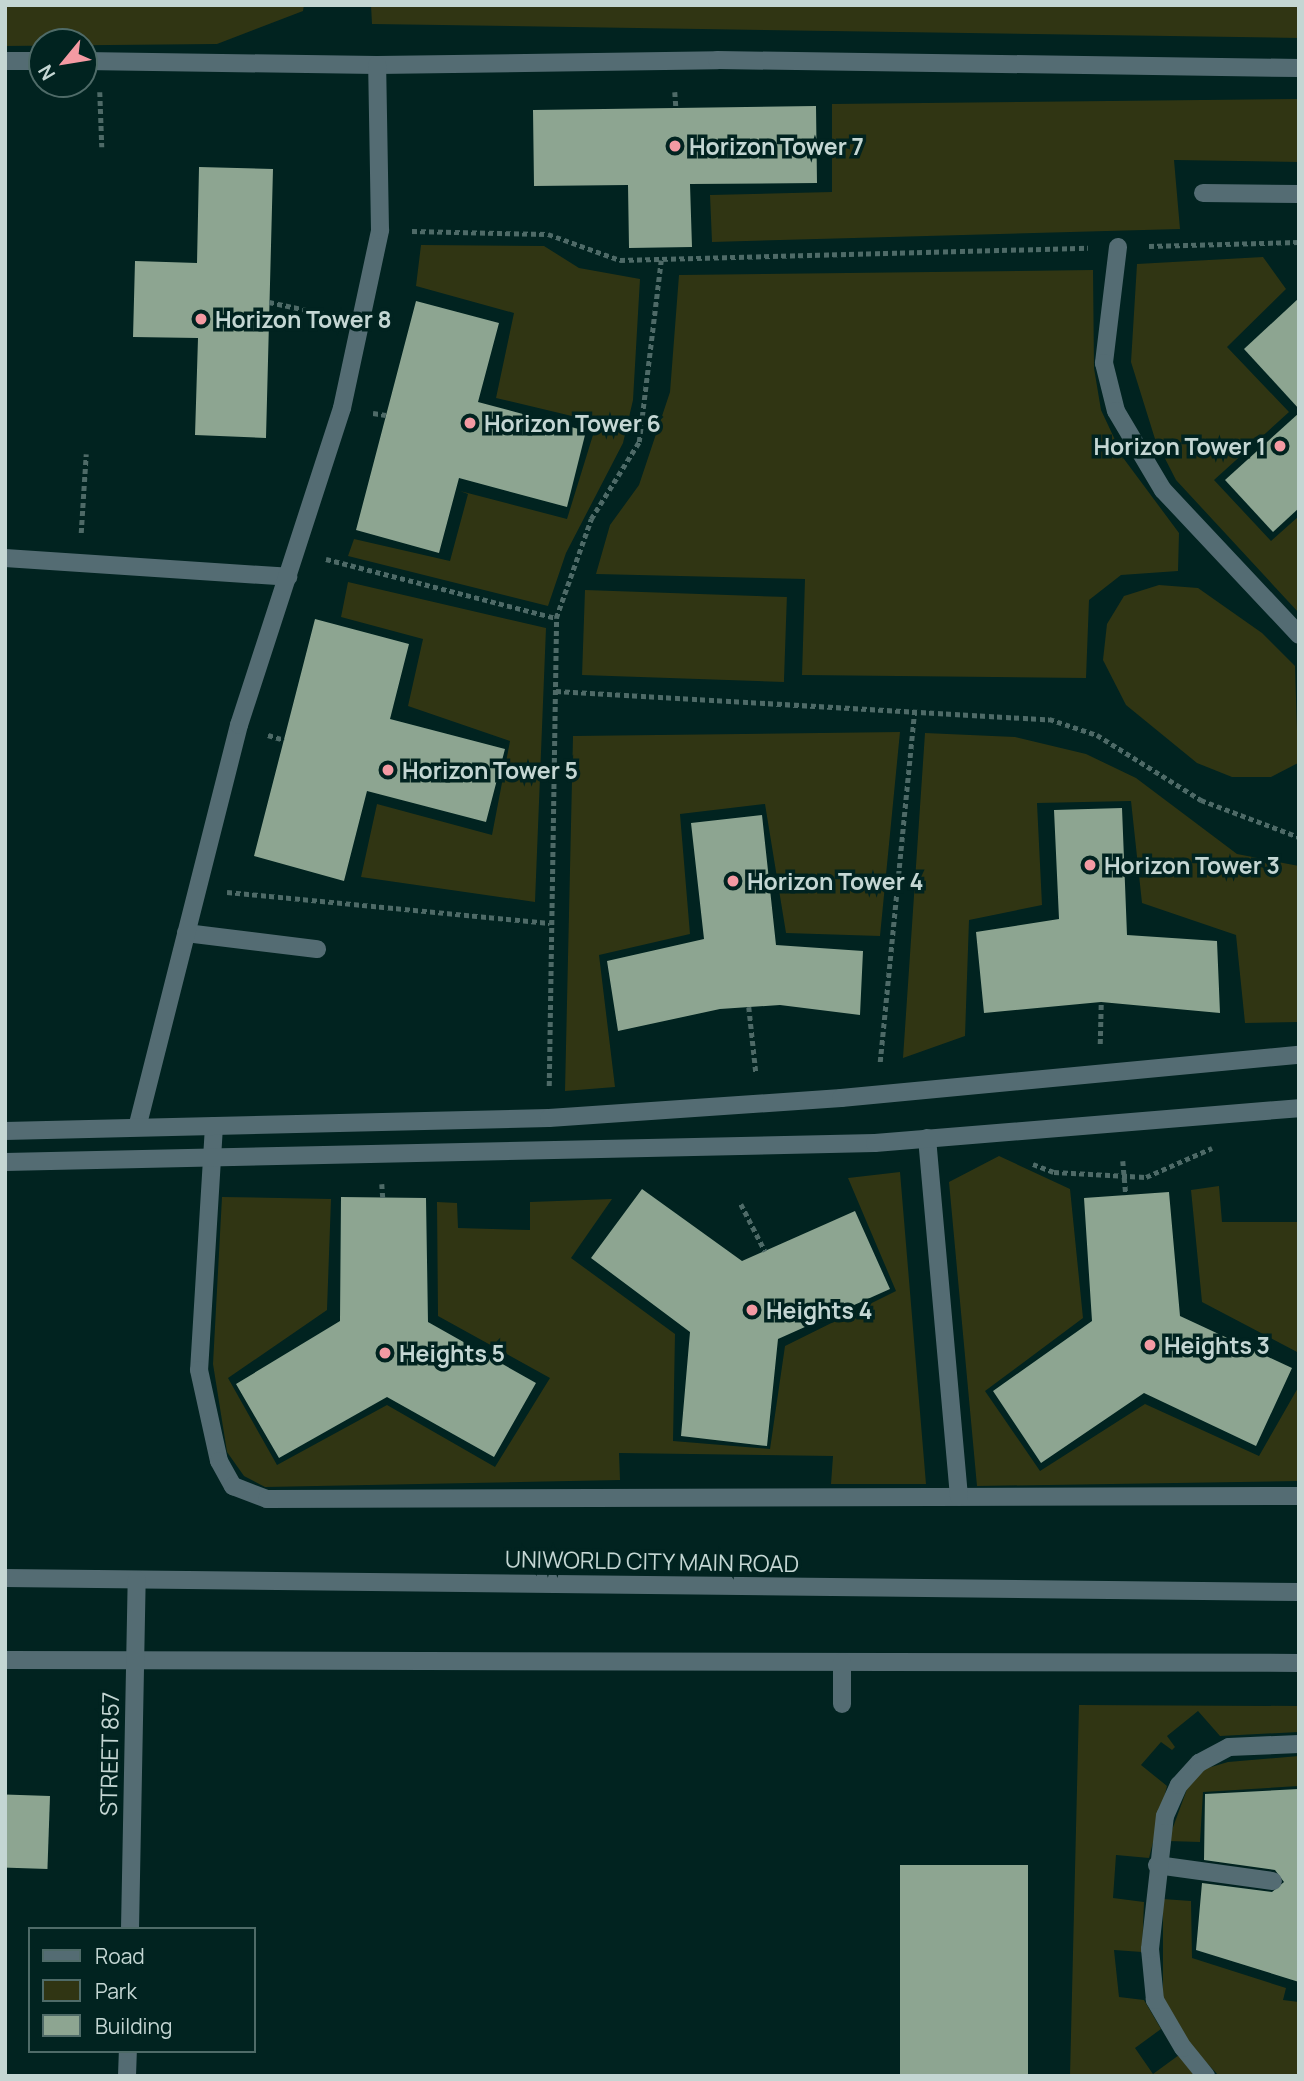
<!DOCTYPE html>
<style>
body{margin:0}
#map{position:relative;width:1304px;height:2081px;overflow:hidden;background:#012320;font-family:Manrope,sans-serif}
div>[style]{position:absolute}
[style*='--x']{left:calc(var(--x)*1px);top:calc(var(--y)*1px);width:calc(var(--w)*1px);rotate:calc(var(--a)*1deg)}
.green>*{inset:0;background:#303513;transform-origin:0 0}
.building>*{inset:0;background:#8da591;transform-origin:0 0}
.path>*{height:4.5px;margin-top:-2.25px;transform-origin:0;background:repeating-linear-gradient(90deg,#4e6a67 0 5px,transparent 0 8.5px)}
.minor>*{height:18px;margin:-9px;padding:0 9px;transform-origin:9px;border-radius:9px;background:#546c73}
.dots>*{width:19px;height:19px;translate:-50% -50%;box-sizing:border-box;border:4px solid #012320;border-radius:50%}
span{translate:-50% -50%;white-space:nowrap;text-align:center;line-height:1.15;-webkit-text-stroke:7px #012320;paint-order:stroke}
.poi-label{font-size:23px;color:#c4d6d3;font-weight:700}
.left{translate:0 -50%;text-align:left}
.right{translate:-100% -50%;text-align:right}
.street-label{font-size:23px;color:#c4d6d3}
.frame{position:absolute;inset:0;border:7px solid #c4d6d3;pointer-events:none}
.legend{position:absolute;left:28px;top:1927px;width:228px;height:126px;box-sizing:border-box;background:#012320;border:2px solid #4f6b68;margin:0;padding:9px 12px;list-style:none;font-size:21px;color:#c4d6d3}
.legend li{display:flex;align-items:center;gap:14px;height:35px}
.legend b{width:35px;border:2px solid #4f6b68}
.north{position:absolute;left:28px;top:28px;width:70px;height:70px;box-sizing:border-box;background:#012320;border:2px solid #4f6b68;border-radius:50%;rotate:240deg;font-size:19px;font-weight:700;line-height:28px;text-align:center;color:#c4d6d3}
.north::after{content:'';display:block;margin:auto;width:24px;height:32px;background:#f49aa3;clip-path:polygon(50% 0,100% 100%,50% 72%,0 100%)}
</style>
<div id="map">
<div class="green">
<i style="clip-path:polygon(5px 5px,304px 5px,303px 11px,217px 44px,5px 46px)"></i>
<i style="clip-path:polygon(371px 5px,1299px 5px,1299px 38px,372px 24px)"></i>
<i style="clip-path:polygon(1299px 99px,1299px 162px,1174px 160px,1180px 229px,712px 242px,710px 195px,832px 192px,832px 104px)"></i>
<i style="clip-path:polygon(421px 245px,544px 246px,579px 268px,640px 279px,633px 400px,623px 443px,566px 553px,548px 606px,348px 556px,354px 539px,450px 561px,468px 494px,460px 491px,567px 519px,597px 422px,496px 398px,514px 313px,416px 286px)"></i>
<i style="clip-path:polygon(1263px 257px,1286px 289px,1227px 347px,1289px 412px,1214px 480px,1271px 541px,1299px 516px,1299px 613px,1176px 480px,1155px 439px,1131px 362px,1137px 264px)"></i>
<i style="clip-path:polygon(1093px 270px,1094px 368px,1101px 410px,1124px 459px,1179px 533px,1178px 571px,1121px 575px,1089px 600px,1086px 678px,802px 675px,805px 579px,596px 574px,610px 525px,639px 485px,670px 392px,679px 275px)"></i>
<i style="clip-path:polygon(348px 582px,546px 628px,535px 902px,361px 877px,377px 804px,492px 835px,510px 741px,408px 706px,423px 639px,341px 617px)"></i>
<i style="clip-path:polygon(1159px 585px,1198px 588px,1262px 633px,1295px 666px,1298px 763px,1271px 777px,1232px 777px,1197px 763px,1126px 705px,1103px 660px,1107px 624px,1124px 596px)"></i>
<i style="left:585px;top:590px;width:202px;height:85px;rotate:2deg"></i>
<i style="clip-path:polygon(900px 732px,880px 936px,786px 933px,765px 804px,680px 814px,690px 934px,599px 955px,615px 1087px,565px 1091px,573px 736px)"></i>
<i style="clip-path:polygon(925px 733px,1015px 737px,1086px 754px,1136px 778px,1237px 854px,1299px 866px,1299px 1022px,1245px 1023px,1236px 935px,1142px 903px,1131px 801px,1037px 803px,1042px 905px,969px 920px,965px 1036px,903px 1058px)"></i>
<i style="clip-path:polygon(999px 1156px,1070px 1189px,1083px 1318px,985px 1391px,1040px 1471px,1145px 1404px,1259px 1456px,1299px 1386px,1299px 1481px,977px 1486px,949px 1182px)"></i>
<i style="clip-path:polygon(900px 1172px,926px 1484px,831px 1484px,833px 1456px,619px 1453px,620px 1480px,265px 1487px,244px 1476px,227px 1452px,213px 1364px,222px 1197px,331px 1199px,327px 1310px,228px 1378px,277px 1465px,387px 1405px,495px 1467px,550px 1378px,438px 1316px,437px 1202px,457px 1203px,458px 1228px,530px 1230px,530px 1202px,612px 1199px,571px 1258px,675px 1334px,673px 1441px,770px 1449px,785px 1346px,896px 1291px,848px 1178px)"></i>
<i style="clip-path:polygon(1219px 1186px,1222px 1222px,1299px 1222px,1299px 1353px,1202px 1302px,1191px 1190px)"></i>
<i style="clip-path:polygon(1079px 1705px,1299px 1706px,1299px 1732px,1220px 1736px,1198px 1711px,1167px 1736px,1175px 1747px,1172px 1750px,1161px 1742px,1141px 1765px,1167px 1786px,1149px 1858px,1116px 1855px,1113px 1898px,1144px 1902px,1142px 1952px,1114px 1950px,1119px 1997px,1144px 2000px,1161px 2029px,1135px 2048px,1153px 2074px,1179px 2055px,1196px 2076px,1070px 2076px)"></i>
<i style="clip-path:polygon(1299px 1756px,1299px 1786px,1203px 1792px,1200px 1842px,1168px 1841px,1187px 1789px,1201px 1770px,1228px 1762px)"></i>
<i style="clip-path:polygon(1163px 1899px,1191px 1901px,1192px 1958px,1286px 1988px,1283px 2000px,1299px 2002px,1299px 2076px,1219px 2076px,1190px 2045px,1163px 2000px)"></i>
</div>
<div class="building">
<i style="clip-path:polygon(816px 106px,817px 183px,690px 184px,692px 247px,629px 248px,628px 185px,534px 186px,533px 110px)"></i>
<i style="clip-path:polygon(199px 167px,273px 169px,266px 438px,195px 435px,198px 338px,133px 337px,135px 261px,197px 263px)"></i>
<i style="clip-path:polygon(1299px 298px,1299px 409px,1244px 349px)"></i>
<i style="clip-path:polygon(416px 301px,499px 323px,478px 402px,586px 431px,567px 507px,459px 478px,439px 553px,356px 530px)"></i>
<i style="clip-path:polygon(1299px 413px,1299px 508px,1273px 532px,1225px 480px)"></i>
<i style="clip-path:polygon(315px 619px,409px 644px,390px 719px,505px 749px,486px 822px,367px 791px,344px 881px,254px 856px)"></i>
<i style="clip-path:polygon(1122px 808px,1127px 935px,1217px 941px,1220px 1013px,1101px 1002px,984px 1013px,976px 932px,1059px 919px,1054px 810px)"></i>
<i style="clip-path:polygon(762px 815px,776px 945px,863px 951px,860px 1015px,780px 1005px,720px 1009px,618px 1031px,607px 961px,704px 939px,691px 823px)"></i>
<i style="clip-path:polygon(642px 1189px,742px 1261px,855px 1211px,890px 1289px,778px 1339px,767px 1446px,681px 1436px,690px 1332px,591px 1258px)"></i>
<i style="clip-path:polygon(1169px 1192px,1180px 1316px,1292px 1368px,1256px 1446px,1144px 1393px,1041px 1463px,993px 1391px,1092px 1321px,1084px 1198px)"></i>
<i style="clip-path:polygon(341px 1197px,426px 1198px,428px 1322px,536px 1383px,494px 1457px,387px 1397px,279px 1458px,236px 1384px,340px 1321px)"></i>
<i style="clip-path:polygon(1299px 1789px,1299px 1982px,1196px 1950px,1202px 1883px,1272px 1892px,1284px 1882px,1275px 1870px,1204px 1860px,1205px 1794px)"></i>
<i style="left:50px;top:1796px;width:73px;height:45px;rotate:92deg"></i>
<i style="left:900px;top:1865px;width:128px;height:211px"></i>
</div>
<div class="path">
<i style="--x:100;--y:92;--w:55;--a:87.9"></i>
<i style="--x:675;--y:92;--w:16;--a:86"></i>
<i style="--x:412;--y:231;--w:136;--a:1.3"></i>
<i style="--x:548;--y:234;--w:77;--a:19.9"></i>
<i style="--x:620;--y:260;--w:468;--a:-1.5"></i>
<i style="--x:1149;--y:246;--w:150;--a:-1.5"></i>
<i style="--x:269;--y:302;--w:62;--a:12"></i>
<i style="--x:373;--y:413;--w:13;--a:9"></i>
<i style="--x:81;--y:533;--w:79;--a:-86.4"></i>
<i style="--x:326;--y:559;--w:237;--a:14.4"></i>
<i style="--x:556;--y:691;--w:494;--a:3.3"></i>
<i style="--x:1049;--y:719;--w:51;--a:18.4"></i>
<i style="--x:1097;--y:735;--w:123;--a:32"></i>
<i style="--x:1201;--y:800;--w:105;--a:20.7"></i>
<i style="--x:268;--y:735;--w:17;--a:17"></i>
<i style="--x:227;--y:892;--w:324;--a:5.5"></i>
<i style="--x:749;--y:1007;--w:66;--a:83.9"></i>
<i style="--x:1100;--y:1044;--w:42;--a:-88.6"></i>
<i style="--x:880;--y:1062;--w:350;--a:-84.4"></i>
<i style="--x:549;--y:1086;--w:468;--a:-89.1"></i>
<i style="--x:556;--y:618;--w:105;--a:-70.5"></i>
<i style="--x:591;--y:519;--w:91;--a:-58.1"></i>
<i style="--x:639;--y:442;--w:183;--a:-83.1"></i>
<i style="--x:1123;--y:1161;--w:34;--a:85"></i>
<i style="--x:1033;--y:1164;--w:22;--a:21"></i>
<i style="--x:1054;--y:1172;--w:92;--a:3.1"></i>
<i style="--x:1146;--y:1177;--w:72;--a:-23.7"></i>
<i style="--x:382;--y:1184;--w:16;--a:86"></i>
<i style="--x:741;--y:1204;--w:53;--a:62.9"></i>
</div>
<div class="minor">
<i style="--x:5;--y:61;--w:37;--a:0"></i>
<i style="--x:84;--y:61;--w:293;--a:0.8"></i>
<i style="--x:377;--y:65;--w:340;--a:-0.8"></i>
<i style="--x:717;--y:60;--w:582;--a:0.79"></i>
<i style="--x:1203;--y:193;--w:96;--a:0.6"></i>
<i style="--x:1118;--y:247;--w:117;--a:96.9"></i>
<i style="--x:1104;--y:363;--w:49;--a:76"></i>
<i style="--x:1116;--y:411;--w:92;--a:59.3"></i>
<i style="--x:1163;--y:490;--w:199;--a:46.8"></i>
<i style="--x:5;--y:558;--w:284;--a:3.8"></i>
<i style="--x:186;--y:933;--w:132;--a:7"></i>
<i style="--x:138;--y:1124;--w:412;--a:-75.8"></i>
<i style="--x:239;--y:725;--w:333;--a:-72"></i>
<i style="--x:342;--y:408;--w:182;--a:-77.9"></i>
<i style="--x:380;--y:230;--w:165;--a:-91"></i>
<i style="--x:214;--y:1126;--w:244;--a:93.5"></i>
<i style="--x:199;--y:1370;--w:93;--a:77.6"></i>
<i style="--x:219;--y:1461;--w:29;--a:61"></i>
<i style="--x:233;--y:1486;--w:36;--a:21"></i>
<i style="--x:267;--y:1499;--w:1032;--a:-0.17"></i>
<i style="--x:5;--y:1131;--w:544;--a:-1.37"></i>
<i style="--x:549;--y:1118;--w:293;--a:-3.9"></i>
<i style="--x:841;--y:1098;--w:460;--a:-5.4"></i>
<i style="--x:927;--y:1138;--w:360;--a:84.9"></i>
<i style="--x:5;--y:1162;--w:870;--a:-1.25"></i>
<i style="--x:875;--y:1143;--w:425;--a:-4.7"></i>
<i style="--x:5;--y:1578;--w:1294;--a:0.62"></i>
<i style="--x:5;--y:1660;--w:1294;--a:0.13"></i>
<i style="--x:842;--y:1704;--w:42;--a:-90"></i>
<i style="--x:1157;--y:1865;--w:117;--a:7.9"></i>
<i style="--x:130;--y:1929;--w:349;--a:-88.9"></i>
<i style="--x:127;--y:2076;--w:25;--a:-88"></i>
<i style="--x:1206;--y:2076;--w:36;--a:-129"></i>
<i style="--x:1183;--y:2048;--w:56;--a:-120.3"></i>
<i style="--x:1155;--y:2000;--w:51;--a:-95.6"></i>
<i style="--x:1150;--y:1949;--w:134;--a:-83.6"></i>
<i style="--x:1165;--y:1816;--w:34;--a:-66"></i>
<i style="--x:1179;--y:1785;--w:30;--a:-48"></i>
<i style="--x:1199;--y:1763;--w:34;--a:-28"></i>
<i style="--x:1229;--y:1747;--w:70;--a:-2.5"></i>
</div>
<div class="dots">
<i style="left:675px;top:146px;background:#f49aa3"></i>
<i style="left:201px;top:319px;background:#f49aa3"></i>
<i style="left:470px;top:423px;background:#f49aa3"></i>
<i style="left:1280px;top:446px;background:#f49aa3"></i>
<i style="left:388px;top:770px;background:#f49aa3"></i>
<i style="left:1090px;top:865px;background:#f49aa3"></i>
<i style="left:733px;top:881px;background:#f49aa3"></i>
<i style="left:752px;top:1310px;background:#f49aa3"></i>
<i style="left:1150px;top:1345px;background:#f49aa3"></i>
<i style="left:385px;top:1353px;background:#f49aa3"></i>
</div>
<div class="poi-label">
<span class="left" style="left:689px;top:146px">Horizon Tower 7</span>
<span class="left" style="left:215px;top:319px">Horizon Tower 8</span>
<span class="left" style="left:484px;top:423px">Horizon Tower 6</span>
<span class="right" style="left:1266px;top:446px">Horizon Tower 1</span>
<span class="left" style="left:402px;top:770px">Horizon Tower 5</span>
<span class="left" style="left:1104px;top:865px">Horizon Tower 3</span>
<span class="left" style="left:747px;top:881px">Horizon Tower 4</span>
<span class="left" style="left:766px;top:1310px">Heights 4</span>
<span class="left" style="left:1164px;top:1345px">Heights 3</span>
<span class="left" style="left:399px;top:1353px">Heights 5</span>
</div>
<div class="street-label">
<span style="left:652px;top:1561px;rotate:1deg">UNIWORLD CITY MAIN ROAD</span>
<span style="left:109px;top:1754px;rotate:-89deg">STREET 857</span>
</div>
<div class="frame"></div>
<ul class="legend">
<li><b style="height:9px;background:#546c73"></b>Road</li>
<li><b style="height:19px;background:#303513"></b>Park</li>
<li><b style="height:19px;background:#8da591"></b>Building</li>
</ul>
<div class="north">N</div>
</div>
